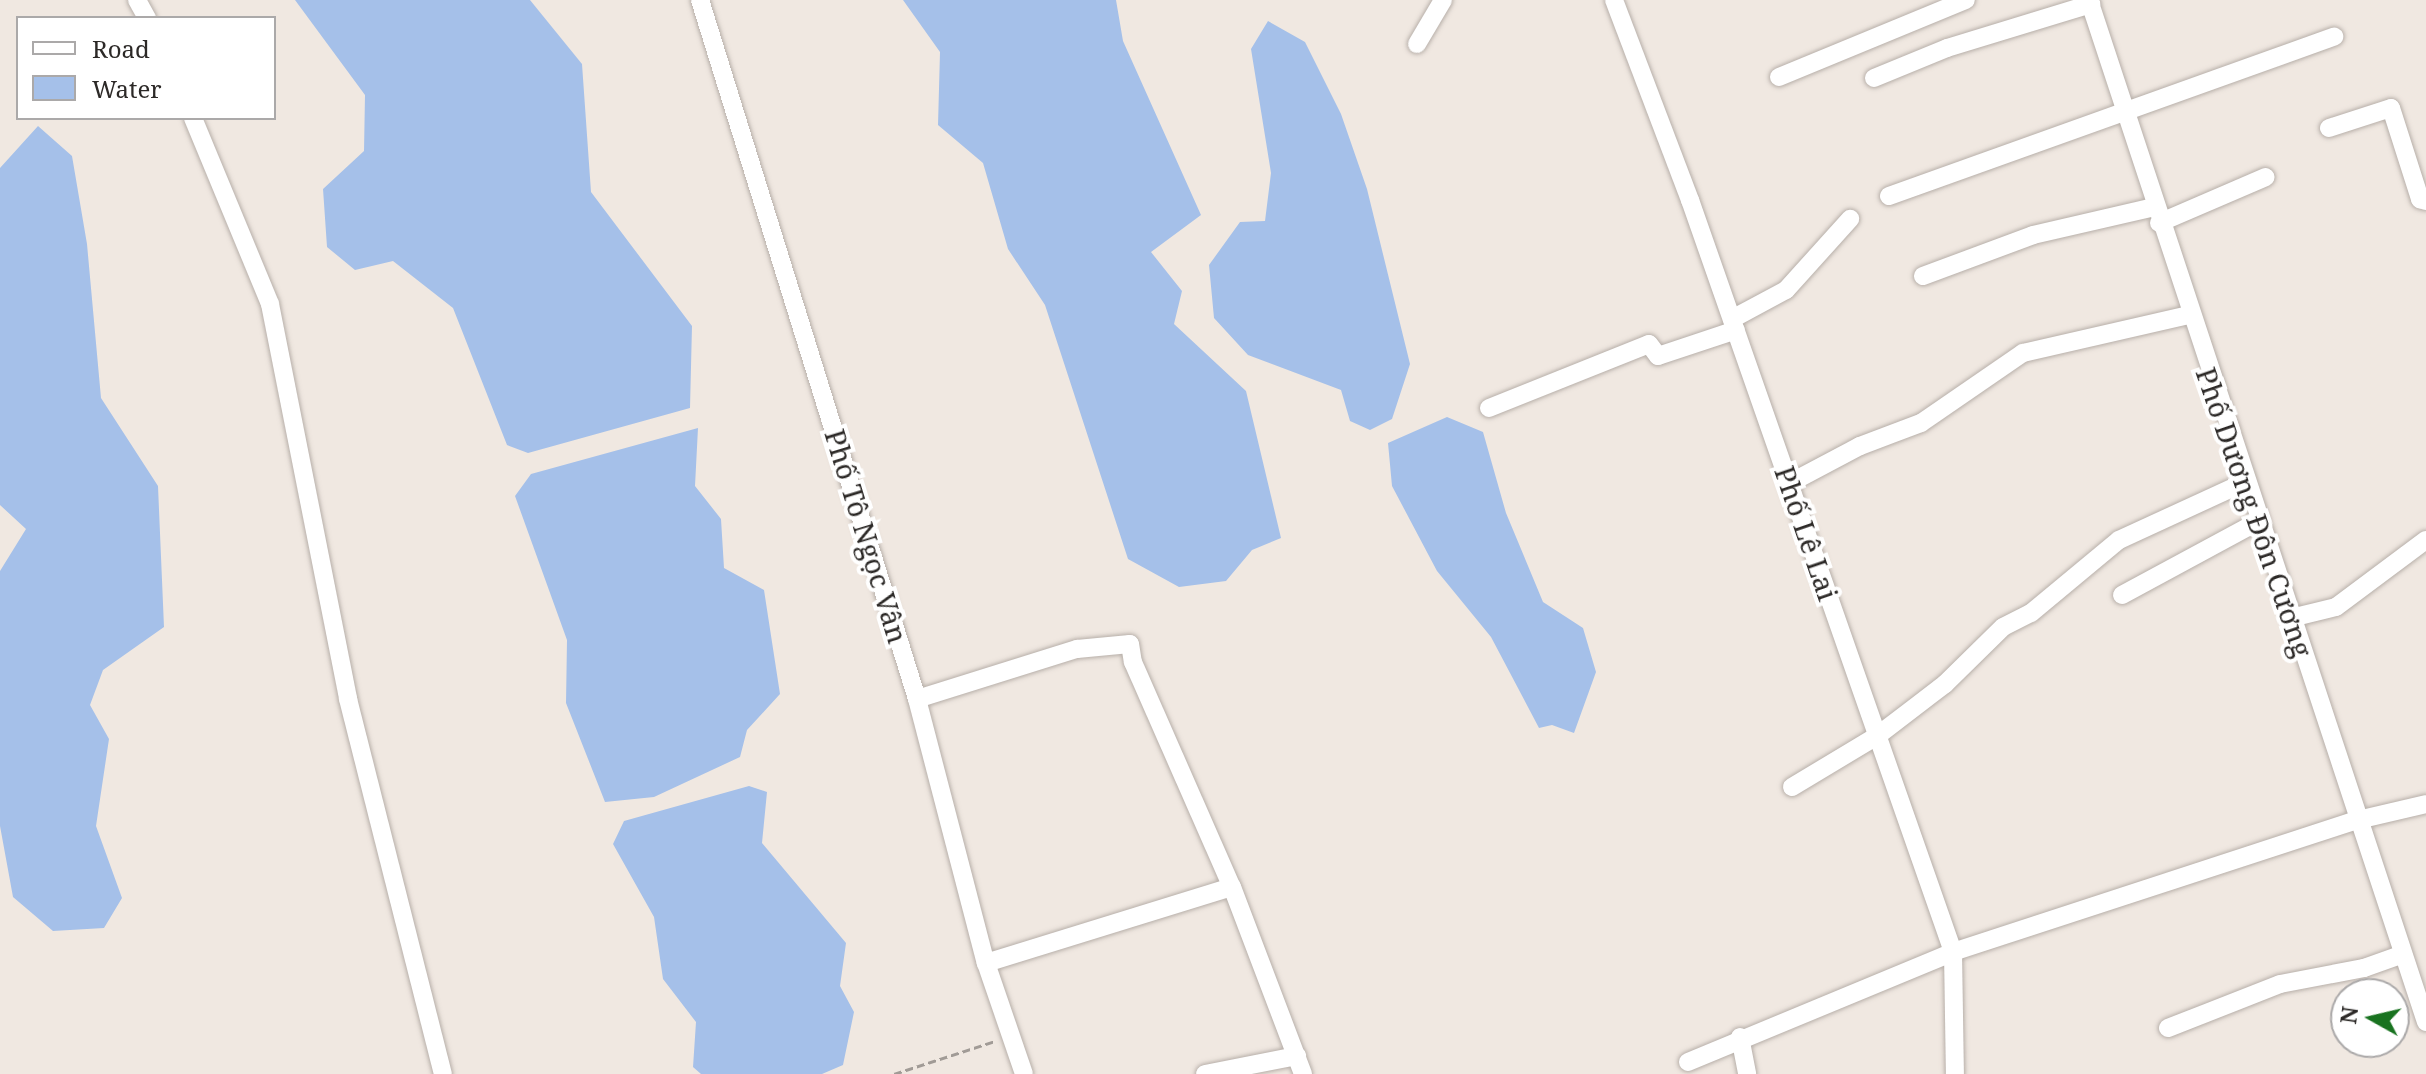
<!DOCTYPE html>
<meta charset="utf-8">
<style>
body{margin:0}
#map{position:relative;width:2426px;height:1074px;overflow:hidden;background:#f0e8e1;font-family:"Noto Serif",serif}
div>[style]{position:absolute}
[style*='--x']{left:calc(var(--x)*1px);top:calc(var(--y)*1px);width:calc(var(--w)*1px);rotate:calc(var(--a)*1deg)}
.water>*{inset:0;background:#a5c0e9}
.path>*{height:3px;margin-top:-1.5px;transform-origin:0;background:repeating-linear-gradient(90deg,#a19b96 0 8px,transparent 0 12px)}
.roads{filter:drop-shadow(0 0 2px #b7afa9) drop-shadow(0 0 2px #b7afa9)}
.minor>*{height:18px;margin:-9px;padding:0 9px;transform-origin:9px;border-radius:9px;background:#fff}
span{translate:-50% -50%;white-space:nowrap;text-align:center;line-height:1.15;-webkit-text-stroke:8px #fff;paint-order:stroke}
.street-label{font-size:28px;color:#2c2927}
.legend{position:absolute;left:16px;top:16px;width:260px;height:104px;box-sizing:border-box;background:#fff;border:2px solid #aba9a9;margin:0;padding:10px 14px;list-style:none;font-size:24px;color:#2c2927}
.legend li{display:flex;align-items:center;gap:16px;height:40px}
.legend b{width:40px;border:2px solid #aba9a9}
.north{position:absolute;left:2330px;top:978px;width:80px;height:80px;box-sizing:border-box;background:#fff;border:2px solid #aba9a9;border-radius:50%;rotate:278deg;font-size:22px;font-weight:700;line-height:32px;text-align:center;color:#2c2927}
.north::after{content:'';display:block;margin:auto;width:28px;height:36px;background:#197320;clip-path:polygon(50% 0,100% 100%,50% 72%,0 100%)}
</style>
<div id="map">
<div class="water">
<i style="clip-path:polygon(295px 0,530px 0,582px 64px,591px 192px,692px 326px,690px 408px,528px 453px,507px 445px,453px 308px,393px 261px,355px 270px,327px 247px,323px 189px,364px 151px,365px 95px)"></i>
<i style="clip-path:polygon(903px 0,1116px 0,1123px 41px,1201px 215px,1151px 252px,1182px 291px,1174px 324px,1246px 391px,1281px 538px,1252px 550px,1226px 581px,1179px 587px,1128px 559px,1045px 305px,1008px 249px,983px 163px,938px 125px,940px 52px)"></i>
<i style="clip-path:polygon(1268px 21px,1305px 42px,1341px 114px,1367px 189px,1410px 364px,1392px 419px,1370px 430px,1350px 421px,1341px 390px,1248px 355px,1214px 318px,1209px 265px,1240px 222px,1265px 221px,1271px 173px,1251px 49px)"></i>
<i style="clip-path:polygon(38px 126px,72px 156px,87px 244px,101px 398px,158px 486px,164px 627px,103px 670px,90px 705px,109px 739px,96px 826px,122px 898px,104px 928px,53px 931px,13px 897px,0 826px,0 571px,26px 529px,0 505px,0 168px)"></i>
<i style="clip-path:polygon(1447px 417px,1483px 432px,1506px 513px,1543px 602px,1583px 628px,1596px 672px,1574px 733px,1552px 725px,1539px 728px,1491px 637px,1437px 571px,1392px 486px,1388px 443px)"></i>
<i style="clip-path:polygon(698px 428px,695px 486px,721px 519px,724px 568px,764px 590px,780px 694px,747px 730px,740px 757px,654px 797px,605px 802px,566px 703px,567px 640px,515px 496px,531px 474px)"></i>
<i style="clip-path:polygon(749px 786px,767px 792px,762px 843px,846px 943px,840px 986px,854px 1012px,843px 1065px,822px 1074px,701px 1074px,693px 1067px,696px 1022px,663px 979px,654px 917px,613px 844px,624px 821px)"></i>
</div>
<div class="path">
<i style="--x:894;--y:1074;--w:106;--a:-18.1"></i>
</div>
<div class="roads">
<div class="minor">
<i style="--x:137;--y:0;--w:21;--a:61"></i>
<i style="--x:700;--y:0;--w:732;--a:72.75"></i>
<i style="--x:917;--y:699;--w:273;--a:75.4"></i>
<i style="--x:986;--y:963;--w:117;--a:71.1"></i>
<i style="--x:1614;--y:0;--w:214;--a:69.2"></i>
<i style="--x:1690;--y:200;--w:797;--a:70.72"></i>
<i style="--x:1953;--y:952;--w:122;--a:89.1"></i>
<i style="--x:2089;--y:0;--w:1076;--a:71.75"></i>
<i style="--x:1417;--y:44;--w:51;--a:-59.4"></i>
<i style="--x:1779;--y:77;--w:202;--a:-22.4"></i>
<i style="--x:1874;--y:78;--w:79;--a:-22.3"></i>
<i style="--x:1947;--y:48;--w:151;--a:-17"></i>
<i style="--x:193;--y:118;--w:201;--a:67.5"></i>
<i style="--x:270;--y:304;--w:403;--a:78.8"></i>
<i style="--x:348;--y:699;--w:387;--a:75.8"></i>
<i style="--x:2329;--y:128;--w:65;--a:-17.9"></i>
<i style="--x:2391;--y:108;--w:96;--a:72.3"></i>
<i style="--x:2420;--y:199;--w:6;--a:18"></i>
<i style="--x:1889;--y:196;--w:473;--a:-19.7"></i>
<i style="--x:2159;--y:223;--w:116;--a:-23.3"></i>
<i style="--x:1923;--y:276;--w:117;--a:-20.4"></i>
<i style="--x:2033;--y:235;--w:124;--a:-13"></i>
<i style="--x:1732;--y:319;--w:61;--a:-28.2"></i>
<i style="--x:1786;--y:290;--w:96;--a:-48"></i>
<i style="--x:1489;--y:408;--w:172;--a:-21.8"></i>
<i style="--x:1649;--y:344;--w:15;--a:53"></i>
<i style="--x:1658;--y:356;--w:82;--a:-18.4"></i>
<i style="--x:1790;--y:483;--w:79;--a:-27.9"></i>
<i style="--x:1860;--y:446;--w:65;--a:-20.7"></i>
<i style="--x:1921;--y:423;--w:124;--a:-34.5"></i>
<i style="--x:2023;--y:353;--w:170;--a:-12.9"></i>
<i style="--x:2122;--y:595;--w:156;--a:-28.4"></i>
<i style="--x:2291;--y:618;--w:46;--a:-13.7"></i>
<i style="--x:2336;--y:607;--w:112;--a:-36.7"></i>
<i style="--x:917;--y:699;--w:168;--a:-17.4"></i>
<i style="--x:1077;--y:649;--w:53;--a:-5.4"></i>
<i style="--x:1130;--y:644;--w:18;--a:81"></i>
<i style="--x:1133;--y:662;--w:246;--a:66.3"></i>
<i style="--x:1232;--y:887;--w:200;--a:69.2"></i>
<i style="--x:1792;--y:787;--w:99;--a:-31"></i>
<i style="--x:1877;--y:736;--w:86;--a:-37.4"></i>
<i style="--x:1945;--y:684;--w:81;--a:-44.5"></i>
<i style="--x:2003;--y:627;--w:31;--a:-27"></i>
<i style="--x:2031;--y:613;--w:114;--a:-39.7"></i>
<i style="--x:2119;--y:540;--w:139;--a:-24.7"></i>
<i style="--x:986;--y:963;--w:257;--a:-17.2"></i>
<i style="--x:2168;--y:1028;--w:120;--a:-21.4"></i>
<i style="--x:2280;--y:984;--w:86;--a:-10.8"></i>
<i style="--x:2364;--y:968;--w:41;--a:-19.7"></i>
<i style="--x:1740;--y:1037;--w:38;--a:79"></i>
<i style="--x:1688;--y:1062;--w:287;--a:-22.5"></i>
<i style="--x:1953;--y:952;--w:426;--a:-18.1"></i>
<i style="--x:2358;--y:820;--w:70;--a:-13.2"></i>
<i style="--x:1205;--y:1074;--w:94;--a:-11.1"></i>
</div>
</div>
<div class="street-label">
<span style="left:2255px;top:512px;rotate:71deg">Phố Dương Đôn Cương</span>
<span style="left:1807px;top:533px;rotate:71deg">Phố Lê Lai</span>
<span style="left:867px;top:536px;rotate:73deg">Phố Tô Ngọc Vân</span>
</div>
<ul class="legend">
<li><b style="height:10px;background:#fff"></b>Road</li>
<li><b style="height:22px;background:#a5c0e9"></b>Water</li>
</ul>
<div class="north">N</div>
</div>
